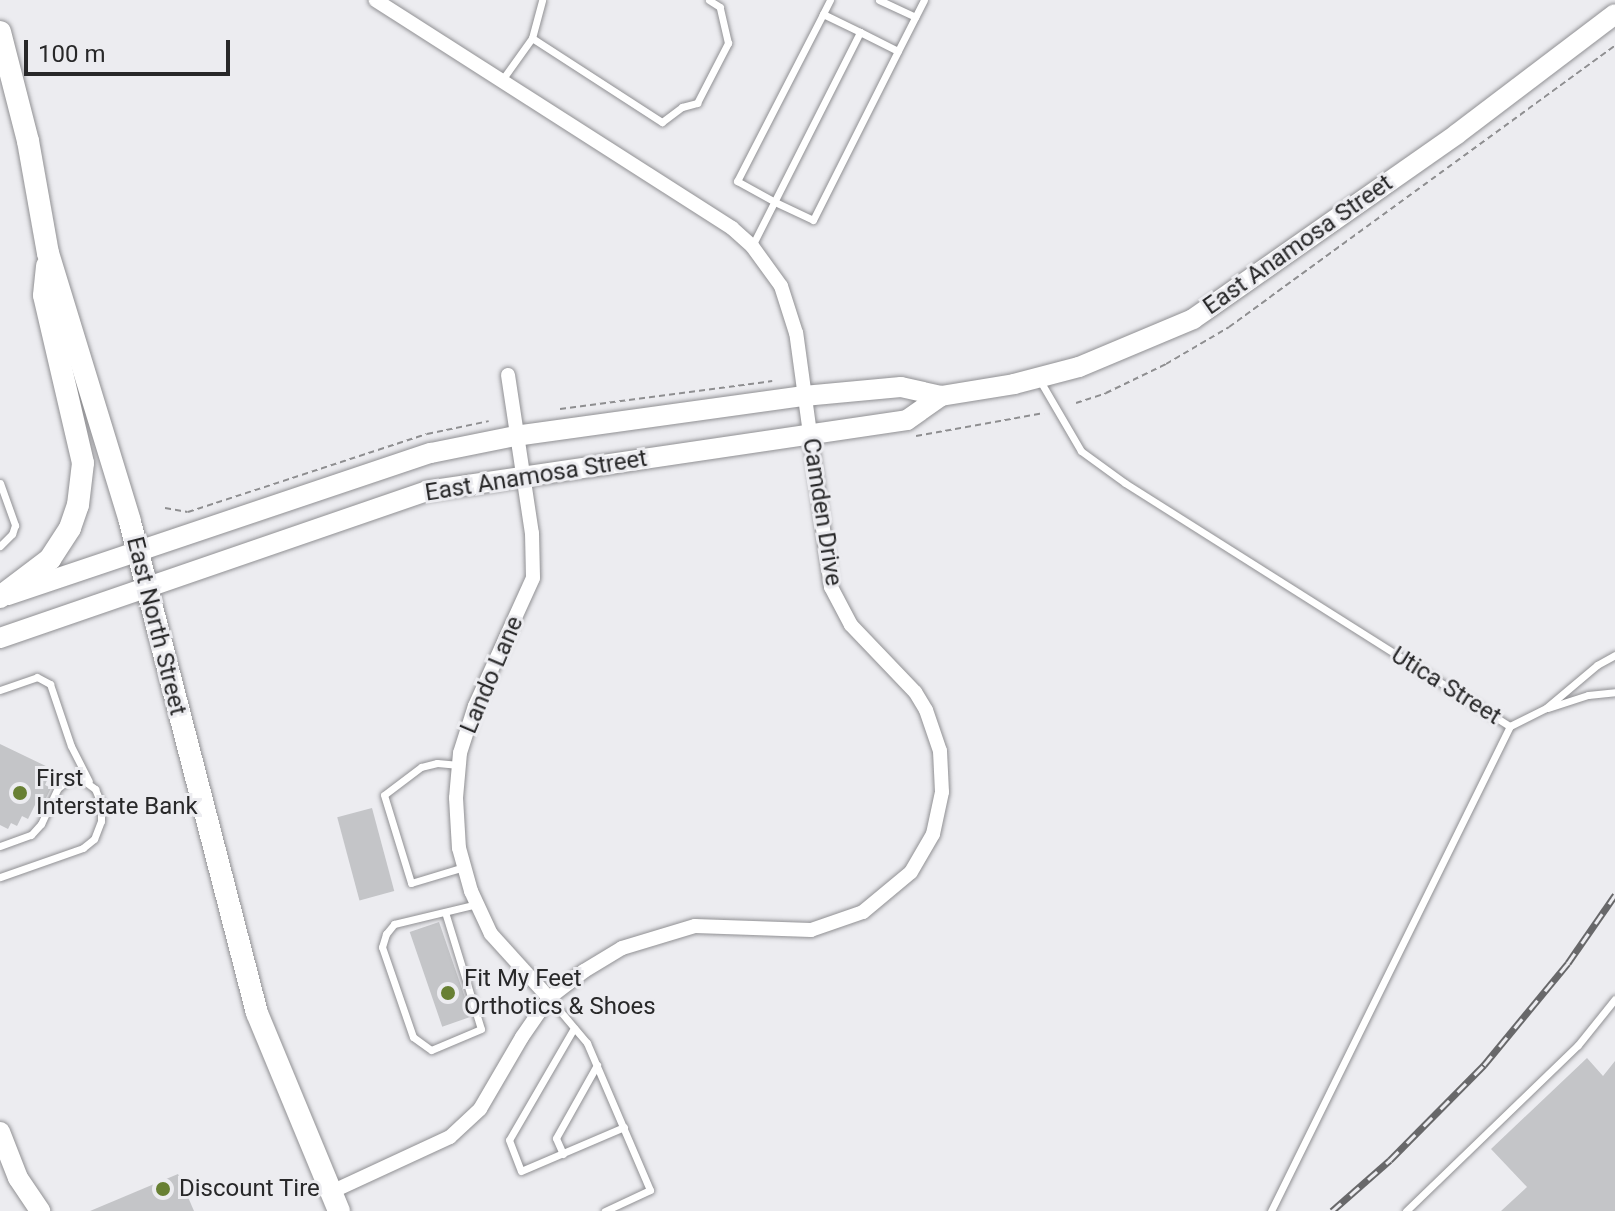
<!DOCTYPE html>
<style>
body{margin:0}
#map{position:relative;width:1615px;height:1211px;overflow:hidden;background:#ececf0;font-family:Roboto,sans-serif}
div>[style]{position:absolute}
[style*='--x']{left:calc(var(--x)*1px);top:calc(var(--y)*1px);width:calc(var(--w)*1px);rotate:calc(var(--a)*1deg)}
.building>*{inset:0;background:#c4c5c8;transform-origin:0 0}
.path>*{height:2px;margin-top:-1px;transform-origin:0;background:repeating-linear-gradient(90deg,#8e8e90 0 6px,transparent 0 10px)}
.roads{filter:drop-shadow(0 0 2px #909093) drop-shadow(0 0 2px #909093)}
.lane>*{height:7px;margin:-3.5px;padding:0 3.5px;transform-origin:3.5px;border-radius:3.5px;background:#fff}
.street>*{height:14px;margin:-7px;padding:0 7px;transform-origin:7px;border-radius:7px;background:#fff}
.secondary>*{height:20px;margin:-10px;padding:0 10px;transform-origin:10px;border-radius:10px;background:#fff}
.primary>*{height:22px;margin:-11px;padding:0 11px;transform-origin:11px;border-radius:11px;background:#fff}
.rail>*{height:7px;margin-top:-3.5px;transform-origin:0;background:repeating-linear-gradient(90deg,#ececf0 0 12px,#68686a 0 24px);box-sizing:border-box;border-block:2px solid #68686a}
.dots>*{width:22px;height:22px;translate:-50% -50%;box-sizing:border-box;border:4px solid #ececf0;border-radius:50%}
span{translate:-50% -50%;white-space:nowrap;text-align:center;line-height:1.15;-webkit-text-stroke:6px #ececf0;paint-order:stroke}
.street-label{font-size:24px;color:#282829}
.poi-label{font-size:24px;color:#282829}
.left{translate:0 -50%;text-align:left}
.scale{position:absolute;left:24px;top:40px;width:206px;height:36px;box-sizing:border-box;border:4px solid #282829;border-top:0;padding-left:10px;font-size:24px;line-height:28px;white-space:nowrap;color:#282829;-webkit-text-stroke:6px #ececf0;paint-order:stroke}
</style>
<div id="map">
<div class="building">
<i style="clip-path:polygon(0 744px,52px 769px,45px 785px,51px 788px,43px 804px,37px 801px,28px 819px,22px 816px,17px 826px,11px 823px,8px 829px,0 825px)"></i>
<i style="left:372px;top:808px;width:86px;height:36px;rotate:75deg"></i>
<i style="left:439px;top:922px;width:100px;height:31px;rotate:71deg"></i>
<i style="clip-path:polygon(1587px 1058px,1603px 1076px,1615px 1061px,1615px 1211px,1501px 1211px,1527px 1187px,1491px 1149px)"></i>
<i style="clip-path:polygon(178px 1174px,194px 1211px,90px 1211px)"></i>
</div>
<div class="path">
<i style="--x:1076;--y:403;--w:32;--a:-18"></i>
<i style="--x:1106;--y:393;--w:67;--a:-25.8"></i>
<i style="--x:1166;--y:364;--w:73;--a:-30.4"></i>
<i style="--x:1229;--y:327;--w:477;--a:-36.1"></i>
<i style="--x:560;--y:409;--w:214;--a:-7.5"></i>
<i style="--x:916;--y:436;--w:130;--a:-10.2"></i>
<i style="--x:165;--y:508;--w:23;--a:10"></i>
<i style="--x:188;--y:512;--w:251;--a:-18.1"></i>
<i style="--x:427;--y:434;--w:63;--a:-11.8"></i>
</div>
<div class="roads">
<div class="lane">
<i style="--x:830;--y:0;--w:16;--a:117"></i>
<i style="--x:823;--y:14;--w:41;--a:25.9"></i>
<i style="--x:879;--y:0;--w:40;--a:25"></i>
<i style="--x:823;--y:14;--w:188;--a:117.2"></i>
<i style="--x:737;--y:181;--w:43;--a:28.9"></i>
<i style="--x:775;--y:202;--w:42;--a:25.3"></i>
<i style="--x:813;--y:220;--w:189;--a:-63.3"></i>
<i style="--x:532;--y:38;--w:155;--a:32.9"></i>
<i style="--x:662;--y:122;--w:25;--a:-37"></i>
<i style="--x:682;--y:107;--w:16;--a:-15"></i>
<i style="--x:697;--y:103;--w:68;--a:-62.7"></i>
<i style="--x:728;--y:43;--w:37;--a:-103"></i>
<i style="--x:720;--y:7;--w:13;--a:-148"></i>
<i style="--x:502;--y:80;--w:52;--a:-54.5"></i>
<i style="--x:532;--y:38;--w:39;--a:-75"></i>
<i style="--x:752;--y:246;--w:240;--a:-63.2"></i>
<i style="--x:860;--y:32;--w:42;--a:26.6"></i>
<i style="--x:898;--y:51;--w:57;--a:-63"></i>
<i style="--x:1039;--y:379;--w:83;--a:59.7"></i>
<i style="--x:1081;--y:451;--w:54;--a:36"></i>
<i style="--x:1125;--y:483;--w:455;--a:32.3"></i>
<i style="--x:1510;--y:726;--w:541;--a:116.23"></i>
<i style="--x:0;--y:483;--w:45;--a:70.3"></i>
<i style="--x:15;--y:525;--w:9;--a:108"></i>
<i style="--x:12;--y:534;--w:17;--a:135"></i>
<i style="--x:0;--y:690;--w:39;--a:-19"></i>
<i style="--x:37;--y:677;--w:15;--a:28"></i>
<i style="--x:50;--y:684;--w:65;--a:71.3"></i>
<i style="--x:71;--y:746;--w:39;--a:63"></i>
<i style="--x:1548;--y:708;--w:42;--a:-18"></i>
<i style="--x:1588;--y:695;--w:27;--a:-6"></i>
<i style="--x:1510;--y:726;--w:40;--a:-26.6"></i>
<i style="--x:1546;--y:708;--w:67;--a:-40.1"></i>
<i style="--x:1597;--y:665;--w:21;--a:-29"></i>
<i style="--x:459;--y:765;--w:22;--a:-175"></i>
<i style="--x:437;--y:763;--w:16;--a:166"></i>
<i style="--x:421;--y:767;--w:46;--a:142.9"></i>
<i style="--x:384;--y:795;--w:92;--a:72.9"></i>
<i style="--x:411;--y:883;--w:55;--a:-16.8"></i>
<i style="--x:0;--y:846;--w:33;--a:-20"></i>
<i style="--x:31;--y:835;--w:15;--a:-48"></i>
<i style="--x:41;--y:824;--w:40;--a:-65"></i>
<i style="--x:58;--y:788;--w:11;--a:-38"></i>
<i style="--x:67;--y:781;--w:13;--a:-13"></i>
<i style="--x:80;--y:778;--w:19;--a:36"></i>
<i style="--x:95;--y:789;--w:15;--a:67"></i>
<i style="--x:101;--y:803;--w:18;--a:90"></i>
<i style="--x:101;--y:821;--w:19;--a:111"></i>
<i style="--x:94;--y:839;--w:14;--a:141"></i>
<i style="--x:83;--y:848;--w:88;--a:160.7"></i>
<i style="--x:445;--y:912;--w:122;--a:72.9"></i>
<i style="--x:481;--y:1029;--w:54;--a:157.2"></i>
<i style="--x:431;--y:1050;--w:22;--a:-144"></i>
<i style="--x:413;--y:1037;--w:95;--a:-109"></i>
<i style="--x:382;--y:947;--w:14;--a:-73"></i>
<i style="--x:386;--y:934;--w:13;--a:-51"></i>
<i style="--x:394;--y:924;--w:85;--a:-13.5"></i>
<i style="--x:549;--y:998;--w:59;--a:49.8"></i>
<i style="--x:587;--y:1043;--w:160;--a:66.8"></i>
<i style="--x:650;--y:1190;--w:50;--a:155"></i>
<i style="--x:574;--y:1028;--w:129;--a:120.1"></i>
<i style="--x:509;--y:1140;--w:33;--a:69"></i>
<i style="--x:521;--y:1171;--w:112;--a:-23.1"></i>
<i style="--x:563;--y:1154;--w:17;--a:-114"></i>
<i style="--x:556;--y:1138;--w:84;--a:-60.7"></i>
<i style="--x:1406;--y:1211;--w:239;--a:-44"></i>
<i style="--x:1578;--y:1045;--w:59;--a:-51.2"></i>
</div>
<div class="street">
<i style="--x:508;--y:375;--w:160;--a:81.4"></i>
<i style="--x:532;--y:533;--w:45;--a:88.7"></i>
<i style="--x:533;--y:578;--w:141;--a:114.4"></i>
<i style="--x:475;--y:706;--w:49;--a:107.7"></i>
<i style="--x:460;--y:753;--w:45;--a:95.1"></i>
<i style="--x:456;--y:798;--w:50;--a:86.6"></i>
<i style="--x:459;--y:848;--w:45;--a:74.4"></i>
<i style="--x:471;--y:891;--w:47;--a:65.1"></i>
<i style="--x:491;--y:934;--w:86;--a:47.8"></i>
<i style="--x:329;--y:1193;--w:133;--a:-24.8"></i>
<i style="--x:450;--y:1137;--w:41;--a:-43"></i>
<i style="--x:480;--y:1109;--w:83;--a:-59.7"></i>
<i style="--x:522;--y:1037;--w:47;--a:-55.3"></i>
<i style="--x:549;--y:998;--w:44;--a:-37.6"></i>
<i style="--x:584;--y:971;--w:44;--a:-31.2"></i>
<i style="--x:622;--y:948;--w:76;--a:-16.8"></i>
<i style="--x:695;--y:926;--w:116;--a:2"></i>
<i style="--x:811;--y:930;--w:55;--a:-19.1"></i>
<i style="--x:863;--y:912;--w:62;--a:-39.8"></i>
<i style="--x:911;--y:872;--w:44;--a:-59.9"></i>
<i style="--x:933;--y:834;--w:43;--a:-77.9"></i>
<i style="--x:942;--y:792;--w:41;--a:-92.8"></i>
<i style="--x:940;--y:751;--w:43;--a:-108.9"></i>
<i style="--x:926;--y:710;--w:21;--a:-121"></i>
<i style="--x:915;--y:692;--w:93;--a:-133.7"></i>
<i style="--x:851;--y:625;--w:43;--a:-117.8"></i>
<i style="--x:831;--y:587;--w:256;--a:-97.8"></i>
<i style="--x:796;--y:333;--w:49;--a:-107.7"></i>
<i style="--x:781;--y:286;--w:49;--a:-125.9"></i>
<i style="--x:752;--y:246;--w:27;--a:-138"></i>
<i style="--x:732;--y:228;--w:423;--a:-147.4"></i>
</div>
<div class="secondary">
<i style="--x:8;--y:595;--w:446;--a:-18.6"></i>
<i style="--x:431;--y:453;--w:86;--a:-11.4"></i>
<i style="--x:515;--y:436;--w:292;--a:-7.9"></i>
<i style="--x:804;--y:396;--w:97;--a:-5.3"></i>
<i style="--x:901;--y:387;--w:41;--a:12.7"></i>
<i style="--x:941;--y:396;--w:74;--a:-9.3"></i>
<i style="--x:1014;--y:384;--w:67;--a:-14.7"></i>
<i style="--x:1079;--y:367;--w:124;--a:-22.8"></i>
<i style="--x:1193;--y:319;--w:322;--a:-35"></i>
<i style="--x:1457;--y:134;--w:198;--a:-37.2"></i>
<i style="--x:0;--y:638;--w:452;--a:-19"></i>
<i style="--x:427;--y:491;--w:485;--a:-8.4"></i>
<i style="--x:907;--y:420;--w:42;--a:-35.2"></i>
<i style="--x:0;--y:1132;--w:49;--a:68.6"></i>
<i style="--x:18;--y:1178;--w:40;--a:56"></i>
</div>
<div class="primary">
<i style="--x:0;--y:32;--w:113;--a:75.6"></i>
<i style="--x:28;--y:141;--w:114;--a:79.9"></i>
<i style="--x:48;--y:253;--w:281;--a:73"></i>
<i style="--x:130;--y:522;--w:507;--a:75.5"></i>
<i style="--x:257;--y:1013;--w:214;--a:67.5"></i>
<i style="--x:0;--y:597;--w:63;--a:-37.2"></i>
<i style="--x:50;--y:559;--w:37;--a:-57"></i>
<i style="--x:70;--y:528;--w:24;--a:-71"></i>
<i style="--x:78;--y:505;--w:42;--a:-83.2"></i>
<i style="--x:83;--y:463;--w:172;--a:-103.1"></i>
<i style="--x:44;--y:295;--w:29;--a:-84"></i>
</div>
</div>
<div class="rail">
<i style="--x:1332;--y:1211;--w:77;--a:-41.3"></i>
<i style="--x:1390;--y:1160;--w:134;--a:-45.3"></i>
<i style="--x:1484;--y:1065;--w:132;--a:-50.5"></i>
<i style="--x:1568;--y:963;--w:83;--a:-55.3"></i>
</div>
<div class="dots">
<i style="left:20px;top:793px;background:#688033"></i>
<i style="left:448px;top:993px;background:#688033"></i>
<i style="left:163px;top:1189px;background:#688033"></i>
</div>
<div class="street-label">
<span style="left:1298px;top:245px;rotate:-35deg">East Anamosa Street</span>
<span style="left:536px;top:476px;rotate:-9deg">East Anamosa Street</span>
<span style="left:822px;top:512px;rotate:81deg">Camden Drive</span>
<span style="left:156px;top:626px;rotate:76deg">East North Street</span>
<span style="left:492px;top:675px;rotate:-67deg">Lando Lane</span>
<span style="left:1446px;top:686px;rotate:32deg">Utica Street</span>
</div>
<div class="poi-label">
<span class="left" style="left:36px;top:793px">First<br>Interstate Bank</span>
<span class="left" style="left:464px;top:993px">Fit My Feet<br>Orthotics &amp; Shoes</span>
<span class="left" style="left:179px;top:1189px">Discount Tire</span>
</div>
<div class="scale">100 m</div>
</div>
